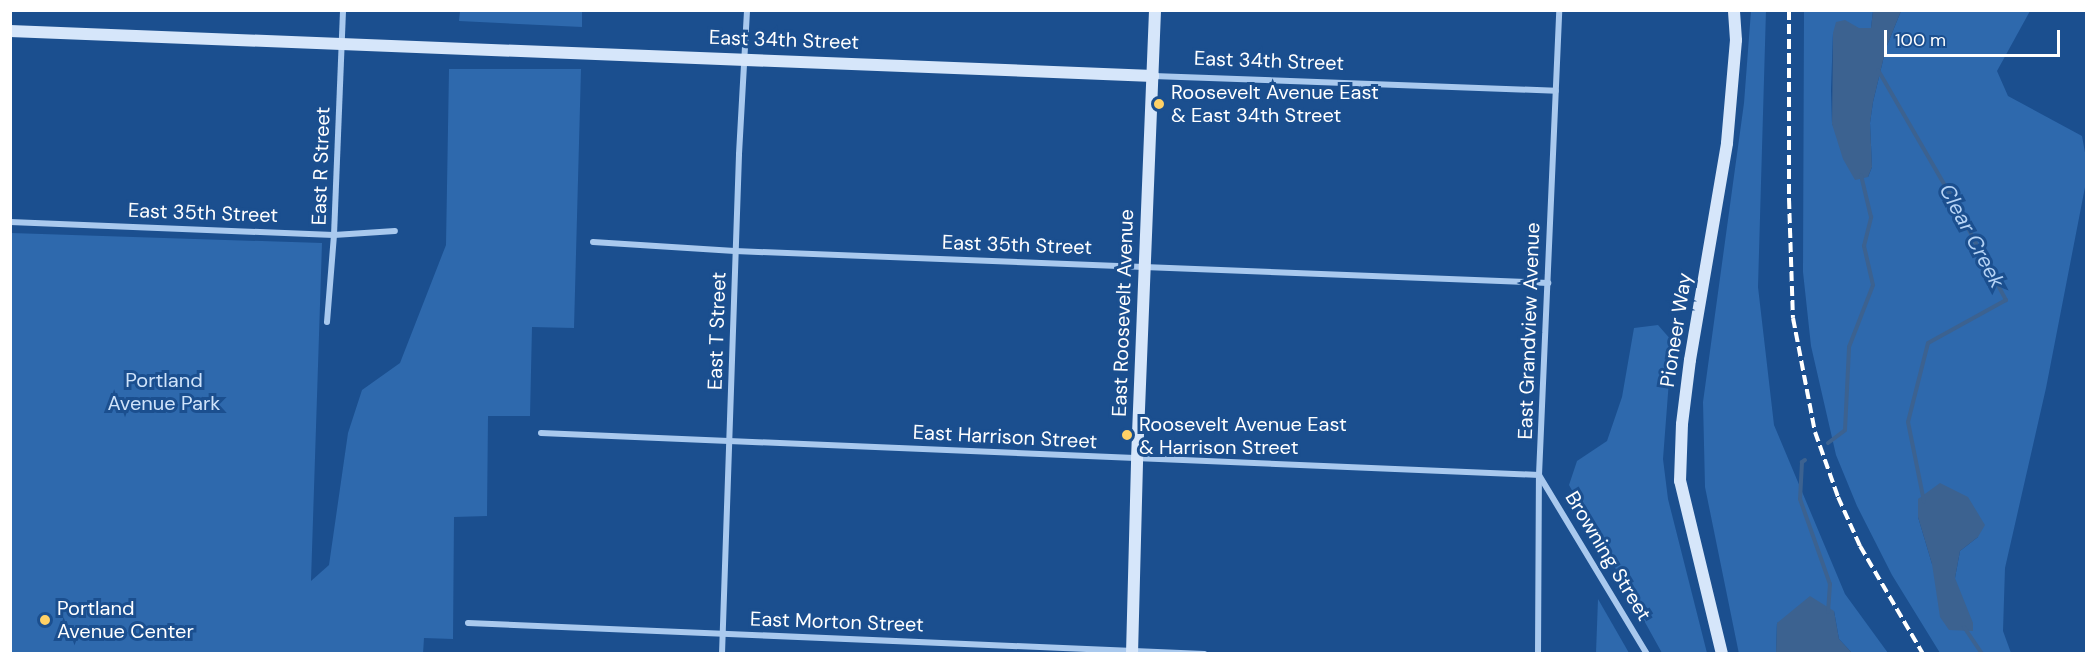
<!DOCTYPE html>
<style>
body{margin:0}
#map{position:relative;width:2097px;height:664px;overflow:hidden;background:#1b4f8f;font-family:"DM Sans",sans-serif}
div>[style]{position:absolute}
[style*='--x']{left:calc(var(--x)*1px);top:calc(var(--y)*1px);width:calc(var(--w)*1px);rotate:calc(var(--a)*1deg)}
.green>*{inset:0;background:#2e69ad}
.water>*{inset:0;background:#3c6290}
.stream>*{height:4px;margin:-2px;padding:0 2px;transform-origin:2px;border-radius:2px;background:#3c6290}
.street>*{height:6px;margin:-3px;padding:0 3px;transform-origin:3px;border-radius:3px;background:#a9c9ee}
.secondary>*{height:12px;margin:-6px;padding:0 6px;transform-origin:6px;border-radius:6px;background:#d6e6fa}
.rail>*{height:4px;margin-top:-2px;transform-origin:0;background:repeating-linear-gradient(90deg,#fff 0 10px,transparent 0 14.5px)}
.dots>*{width:16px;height:16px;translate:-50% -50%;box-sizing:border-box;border:3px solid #1b4f8f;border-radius:50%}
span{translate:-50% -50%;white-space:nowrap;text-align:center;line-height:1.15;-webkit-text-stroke:6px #1b4f8f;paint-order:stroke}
.street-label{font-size:20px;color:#fff}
.poi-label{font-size:20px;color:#fff}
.left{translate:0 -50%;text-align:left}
.park-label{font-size:20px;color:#cfe3fa}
.water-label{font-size:21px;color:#b5d3f5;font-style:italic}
.frame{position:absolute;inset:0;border:12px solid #fff;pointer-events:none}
.scale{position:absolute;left:1884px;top:30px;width:176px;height:27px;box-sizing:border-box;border:3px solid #fff;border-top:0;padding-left:8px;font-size:18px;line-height:21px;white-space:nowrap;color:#fff;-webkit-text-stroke:4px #1b4f8f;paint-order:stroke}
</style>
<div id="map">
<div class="green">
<i style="clip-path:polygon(1766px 10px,1758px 287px,1774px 425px,1845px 594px,1888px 653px,1852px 653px,1839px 639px,1834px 611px,1777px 623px,1776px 653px,1739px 654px,1705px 487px,1703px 402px,1744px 103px,1751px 11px)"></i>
<i style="clip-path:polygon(460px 11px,582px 11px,582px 27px,459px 21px)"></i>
<i style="clip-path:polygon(evenodd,1804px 11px,1873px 11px,1871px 28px,1833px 33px,1831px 90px,1832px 124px,1868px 177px,1872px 167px,1870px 123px,1873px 102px,1886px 48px,1901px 11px,2030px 11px,1997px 71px,2008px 96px,2082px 136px,2086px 158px,2086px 182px,2046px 388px,2005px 568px,2003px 631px,2011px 653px,1940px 653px,1892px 575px,1857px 506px,1836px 455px,1811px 346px,1803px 272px,1804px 11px,1918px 517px,1978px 537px,1960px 551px,1955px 578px,1932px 564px,1918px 517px)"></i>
<i style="clip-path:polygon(449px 69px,581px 69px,574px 328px,532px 327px,530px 416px,488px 416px,487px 516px,454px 517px,453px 639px,424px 638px,423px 654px,11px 653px,11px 233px,322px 243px,311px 581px,329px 565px,348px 433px,362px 390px,400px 363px,446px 245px)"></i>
<i style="clip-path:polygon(1658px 325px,1672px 341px,1663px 459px,1668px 499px,1707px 653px,1662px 653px,1569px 485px,1577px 461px,1607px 441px,1622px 397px,1634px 328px)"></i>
<i style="clip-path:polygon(1598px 599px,1629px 653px,1596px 653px)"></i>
</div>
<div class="water">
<i style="clip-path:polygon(1873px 11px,1901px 11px,1886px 48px,1873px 102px,1870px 123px,1872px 167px,1868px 177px,1855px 180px,1843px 159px,1832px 124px,1833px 33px,1836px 22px,1845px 20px,1859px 28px,1871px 28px)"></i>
<i style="clip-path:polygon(1940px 483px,1968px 497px,1985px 525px,1978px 537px,1960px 551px,1955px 578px,1973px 623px,1973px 631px,1949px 630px,1940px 617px,1932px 564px,1918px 517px,1918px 499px)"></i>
<i style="clip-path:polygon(1810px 596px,1834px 611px,1839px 639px,1852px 653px,1776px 653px,1777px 623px)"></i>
</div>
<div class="stream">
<i style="--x:1878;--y:70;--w:143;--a:59.9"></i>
<i style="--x:1950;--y:194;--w:120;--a:62.2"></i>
<i style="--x:2006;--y:300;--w:89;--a:151.1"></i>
<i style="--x:1928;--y:343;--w:81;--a:104.2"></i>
<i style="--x:1908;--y:422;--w:81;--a:78.6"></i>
<i style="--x:1828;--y:443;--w:21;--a:-37"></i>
<i style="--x:1845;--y:430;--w:83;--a:-87.2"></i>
<i style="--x:1849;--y:347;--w:66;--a:-68.8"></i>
<i style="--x:1873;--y:285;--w:40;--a:-103"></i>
<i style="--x:1864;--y:246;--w:30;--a:-76"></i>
<i style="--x:1871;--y:217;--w:43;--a:-103.4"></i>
<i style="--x:1805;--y:460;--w:4;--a:146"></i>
<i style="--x:1802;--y:462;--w:37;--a:93"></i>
<i style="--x:1800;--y:499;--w:90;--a:70.6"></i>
<i style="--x:1830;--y:584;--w:28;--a:94"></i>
<i style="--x:1964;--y:627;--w:32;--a:56"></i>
</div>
<div class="street">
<i style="--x:1153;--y:76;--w:403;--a:2.1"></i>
<i style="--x:10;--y:222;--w:324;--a:2.3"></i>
<i style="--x:334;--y:235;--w:61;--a:-3.8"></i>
<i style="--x:593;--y:242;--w:142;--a:3.6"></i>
<i style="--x:735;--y:251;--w:814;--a:2.25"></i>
<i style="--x:327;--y:322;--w:87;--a:-85.4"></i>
<i style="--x:334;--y:235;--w:225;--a:-87.7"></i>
<i style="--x:541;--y:433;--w:999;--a:2.41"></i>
<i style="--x:1539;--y:475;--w:209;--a:58.9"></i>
<i style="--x:468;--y:623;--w:737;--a:2.41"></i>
<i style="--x:722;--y:654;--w:500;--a:-88.05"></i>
<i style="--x:739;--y:154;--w:144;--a:-86.8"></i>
<i style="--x:1538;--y:654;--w:179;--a:-89.7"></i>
<i style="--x:1539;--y:475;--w:465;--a:-87.5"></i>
</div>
<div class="secondary">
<i style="--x:10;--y:31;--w:1144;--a:2.25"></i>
<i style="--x:1132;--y:654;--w:195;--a:-88.5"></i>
<i style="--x:1137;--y:459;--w:449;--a:-87.7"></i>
<i style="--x:1722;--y:654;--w:178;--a:-103.6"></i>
<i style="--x:1680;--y:481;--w:57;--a:-88"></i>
<i style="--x:1682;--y:424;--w:64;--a:-82.9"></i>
<i style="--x:1690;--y:360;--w:220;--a:-80.3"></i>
<i style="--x:1727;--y:143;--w:103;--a:-85"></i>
<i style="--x:1736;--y:40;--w:30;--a:-94"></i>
</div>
<div class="rail">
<i style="--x:1789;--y:10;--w:189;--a:90"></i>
<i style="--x:1789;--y:199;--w:119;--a:88.1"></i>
<i style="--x:1793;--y:318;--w:116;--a:79.1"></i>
<i style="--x:1815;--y:432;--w:69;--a:70.5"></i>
<i style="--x:1838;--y:497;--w:54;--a:65.8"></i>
<i style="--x:1860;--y:546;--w:125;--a:59.7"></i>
</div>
<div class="dots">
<i style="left:1159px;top:104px;background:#ffd166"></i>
<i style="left:1127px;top:435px;background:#ffd166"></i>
<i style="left:45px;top:620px;background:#ffd166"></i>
</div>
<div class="street-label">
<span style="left:784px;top:40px;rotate:2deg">East 34th Street</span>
<span style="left:1269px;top:61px;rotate:2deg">East 34th Street</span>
<span style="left:321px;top:166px;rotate:-88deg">East R Street</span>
<span style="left:203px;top:213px;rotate:2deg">East 35th Street</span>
<span style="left:1017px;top:245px;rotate:2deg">East 35th Street</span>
<span style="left:1123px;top:313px;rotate:-88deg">East Roosevelt Avenue</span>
<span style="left:1676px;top:330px;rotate:-81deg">Pioneer Way</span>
<span style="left:717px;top:331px;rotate:-88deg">East T Street</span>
<span style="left:1529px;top:331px;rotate:-88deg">East Grandview Avenue</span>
<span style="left:1005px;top:437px;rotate:3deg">East Harrison Street</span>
<span style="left:1608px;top:556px;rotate:59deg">Browning Street</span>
<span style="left:837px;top:622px;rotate:2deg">East Morton Street</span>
</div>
<div class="poi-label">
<span class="left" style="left:1171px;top:104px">Roosevelt Avenue East<br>&amp; East 34th Street</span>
<span class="left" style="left:1139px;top:436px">Roosevelt Avenue East<br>&amp; Harrison Street</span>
<span class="left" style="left:57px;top:620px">Portland<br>Avenue Center</span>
</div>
<div class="park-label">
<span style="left:164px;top:392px">Portland<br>Avenue Park</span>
</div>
<div class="water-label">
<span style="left:1972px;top:236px;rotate:62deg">Clear Creek</span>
</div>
<div class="frame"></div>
<div class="scale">100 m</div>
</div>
